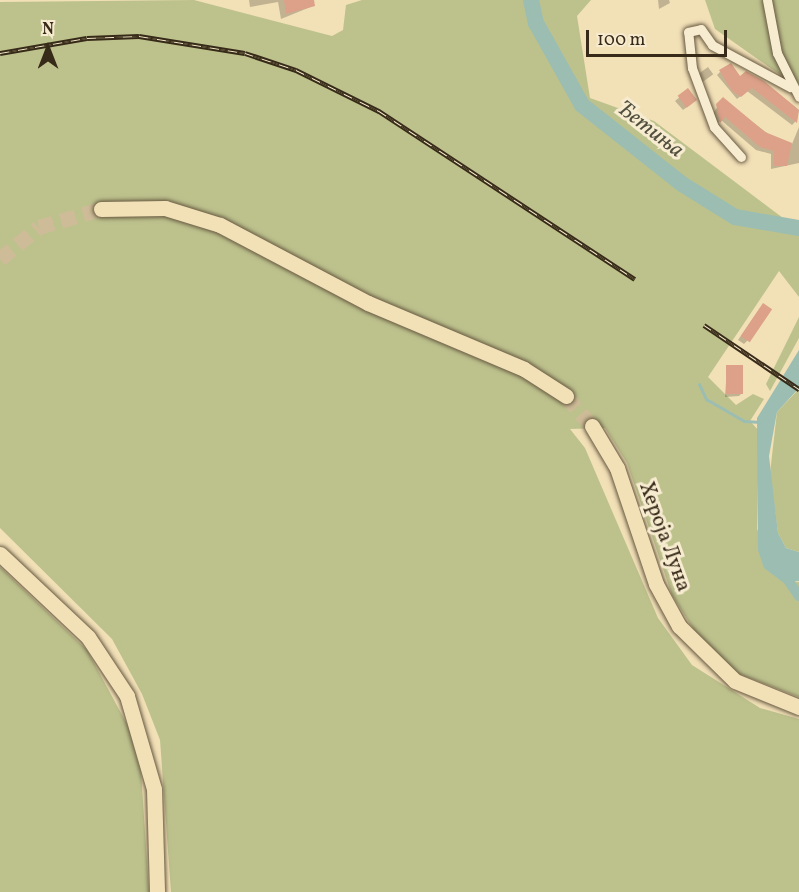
<!DOCTYPE html>
<meta charset="utf-8">
<style>
body{margin:0}
#map{position:relative;width:799px;height:892px;overflow:hidden;background:#f2e0b7;font-family:Vollkorn,serif}
div>[style]{position:absolute}
[style*='--x']{left:calc(var(--x)*1px);top:calc(var(--y)*1px);width:calc(var(--w)*1px);rotate:calc(var(--a)*1deg)}
.green>*{inset:0;background:#bdc28d}
.water>*{inset:0;background:#9bbdb2}
.shadow>*{inset:0;background:#0003;transform-origin:0 0}
.stream>*{height:3px;margin:-1.5px;padding:0 1.5px;transform-origin:1.5px;border-radius:1.5px;background:#9bbdb2}
.canal>*{height:10px;margin:-5px;padding:0 5px;transform-origin:5px;border-radius:5px;background:#9bbdb2}
.river>*{height:16px;margin:-8px;padding:0 8px;transform-origin:8px;border-radius:8px;background:#9bbdb2}
.building>*{inset:0;background:#dca188;transform-origin:0 0}
.primary-tunnel>*{height:15px;margin-top:-7.5px;transform-origin:0;background:repeating-linear-gradient(90deg,#cdbc97 0 15px,transparent 0 23px)}
.roads{filter:drop-shadow(0 0 2px #665840) drop-shadow(0 0 2px #665840)}
.street>*{height:9px;margin:-4.5px;padding:0 4.5px;transform-origin:4.5px;border-radius:4.5px;background:#f7ebd0}
.primary>*{height:15px;margin:-7.5px;padding:0 7.5px;transform-origin:7.5px;border-radius:7.5px;background:#f2e0b7}
.rail>*{height:5px;margin-top:-2.5px;transform-origin:0;background:repeating-linear-gradient(90deg,#f7ebd0 0 9px,#382a19 0 18px);box-sizing:border-box;border-block:2px solid #382a19}
span{translate:-50% -50%;white-space:nowrap;text-align:center;line-height:1.15;-webkit-text-stroke:6px #f7ebd0;paint-order:stroke}
.street-label{font-size:21px;color:#382a19}
.water-label{font-size:22px;color:#514f3f;font-style:italic}
.north{position:absolute;left:18px;top:18px;width:60px;height:60px;-webkit-text-stroke:4px #f7ebd0;paint-order:stroke;rotate:0deg;font-size:16px;font-weight:700;line-height:24px;text-align:center;color:#382a19}
.north::after{content:'';display:block;margin:auto;width:21px;height:27px;background:#382a19;clip-path:polygon(50% 0,100% 100%,50% 72%,0 100%)}
.scale{position:absolute;left:586px;top:30px;width:141px;height:27px;box-sizing:border-box;border:3px solid #382a19;border-top:0;padding-left:8px;font-size:18px;line-height:21px;white-space:nowrap;color:#382a19;-webkit-text-stroke:4px #f7ebd0;paint-order:stroke}
</style>
<div id="map">
<div class="green">
<i style="clip-path:polygon(194px 0,332px 36px,343px 30px,346px 5px,362px 0,591px 0,577px 16px,590px 98px,654px 121px,799px 230px,799px 297px,779px 271px,708px 377px,736px 405px,753px 394px,764px 399px,750px 421px,759px 431px,757px 529px,784px 583px,799px 582px,799px 697px,739px 674px,699px 638px,672px 595px,627px 463px,605px 428px,570px 429px,585px 448px,658px 618px,692px 665px,760px 708px,799px 719px,799px 892px,171px 892px,160px 740px,142px 694px,112px 639px,0 528px,0 2px)"></i>
<i style="clip-path:polygon(705px 0,799px 0,799px 88px,715px 29px)"></i>
<i style="clip-path:polygon(799px 317px,799px 338px,770px 391px,766px 384px)"></i>
<i style="clip-path:polygon(799px 389px,799px 552px,786px 548px,778px 533px,770px 473px,777px 412px)"></i>
<i style="clip-path:polygon(0 567px,87px 650px,128px 726px,141px 772px,149px 892px,0 892px)"></i>
</div>
<div class="water">
<i style="clip-path:polygon(799px 350px,799px 388px,777px 412px,769px 456px,778px 533px,786px 548px,799px 552px,799px 581px,784px 583px,764px 568px,758px 550px,757px 418px)"></i>
</div>
<div class="shadow">
<i style="clip-path:polygon(249px 0,312px 0,313px 6px,281px 19px,278px 2px,250px 7px)"></i>
<i style="clip-path:polygon(658px 0,669px 0,670px 3px,659px 9px)"></i>
<i style="left:708px;top:67px;width:9px;height:14px;rotate:54deg"></i>
<i style="clip-path:polygon(720px 72px,763px 82px,799px 110px,795px 122px,792px 125px,747px 91px,737px 99px,717px 75px)"></i>
<i style="clip-path:polygon(688px 90px,691px 104px,683px 110px,675px 101px)"></i>
<i style="clip-path:polygon(723px 99px,776px 140px,792px 144px,799px 127px,799px 163px,771px 169px,771px 154px,756px 150px,721px 120px,716px 125px,712px 115px)"></i>
<i style="clip-path:polygon(760px 308px,747px 341px,744px 344px,738px 340px)"></i>
<i style="clip-path:polygon(727px 367px,742px 393px,739px 396px,725px 397px)"></i>
</div>
<div class="stream">
<i style="--x:699;--y:384;--w:17;--a:65"></i>
<i style="--x:706;--y:399;--w:44;--a:30.1"></i>
<i style="--x:744;--y:421;--w:17;--a:3"></i>
</div>
<div class="canal">
<i style="--x:782;--y:571;--w:30;--a:56"></i>
</div>
<div class="river">
<i style="--x:531;--y:0;--w:24;--a:78"></i>
<i style="--x:536;--y:23;--w:94;--a:60.7"></i>
<i style="--x:582;--y:105;--w:127;--a:38.3"></i>
<i style="--x:682;--y:184;--w:62;--a:31.9"></i>
<i style="--x:735;--y:217;--w:65;--a:9.8"></i>
</div>
<div class="building">
<i style="clip-path:polygon(284px 0,314px 0,315px 6px,286px 14px)"></i>
<i style="clip-path:polygon(731px 63px,740px 76px,746px 71px,764px 81px,799px 110px,797px 123px,752px 88px,741px 97px,732px 91px,719px 70px)"></i>
<i style="left:688px;top:88px;width:15px;height:13px;rotate:53deg"></i>
<i style="clip-path:polygon(723px 97px,765px 132px,792px 143px,787px 166px,774px 166px,774px 151px,760px 147px,725px 117px,720px 123px,716px 104px)"></i>
<i style="left:763px;top:303px;width:11px;height:40px;rotate:34deg"></i>
<i style="left:726px;top:365px;width:17px;height:29px"></i>
</div>
<div class="primary-tunnel">
<i style="--x:0;--y:259;--w:50;--a:-39.4"></i>
<i style="--x:39;--y:227;--w:65;--a:-16.2"></i>
<i style="--x:566;--y:396;--w:40;--a:49"></i>
</div>
<div class="roads">
<div class="street">
<i style="--x:767;--y:0;--w:54;--a:79.3"></i>
<i style="--x:777;--y:53;--w:49;--a:63.4"></i>
<i style="--x:741;--y:157;--w:40;--a:-132"></i>
<i style="--x:714;--y:127;--w:63;--a:-110.4"></i>
<i style="--x:692;--y:68;--w:36;--a:-96"></i>
<i style="--x:688;--y:32;--w:13;--a:-13"></i>
<i style="--x:701;--y:29;--w:19;--a:55"></i>
<i style="--x:712;--y:45;--w:89;--a:28.3"></i>
</div>
<div class="primary">
<i style="--x:101;--y:209;--w:64;--a:-0.9"></i>
<i style="--x:165;--y:208;--w:58;--a:17.2"></i>
<i style="--x:220;--y:225;--w:167;--a:27.8"></i>
<i style="--x:368;--y:303;--w:169;--a:22.9"></i>
<i style="--x:524;--y:369;--w:50;--a:32.7"></i>
<i style="--x:592;--y:426;--w:49;--a:59.2"></i>
<i style="--x:617;--y:468;--w:122;--a:71.4"></i>
<i style="--x:656;--y:584;--w:48;--a:61.3"></i>
<i style="--x:679;--y:626;--w:78;--a:44.5"></i>
<i style="--x:735;--y:681;--w:69;--a:22.1"></i>
<i style="--x:0;--y:554;--w:121;--a:43.3"></i>
<i style="--x:88;--y:637;--w:71;--a:56.5"></i>
<i style="--x:127;--y:696;--w:97;--a:73.8"></i>
<i style="--x:154;--y:789;--w:103;--a:88.3"></i>
</div>
</div>
<div class="rail">
<i style="--x:0;--y:53;--w:88;--a:-9.8"></i>
<i style="--x:87;--y:38;--w:52;--a:-2.2"></i>
<i style="--x:139;--y:36;--w:107;--a:9.1"></i>
<i style="--x:245;--y:53;--w:54;--a:18.4"></i>
<i style="--x:296;--y:70;--w:93;--a:26.3"></i>
<i style="--x:379;--y:111;--w:306;--a:33.3"></i>
<i style="--x:704;--y:325;--w:115;--a:34"></i>
</div>
<div class="street-label">
<span style="left:664px;top:537px;rotate:70deg">Хероја Луна</span>
</div>
<div class="water-label">
<span style="left:650px;top:130px;rotate:38deg">Ђетиња</span>
</div>
<div class="north">N</div>
<div class="scale">100 m</div>
</div>
